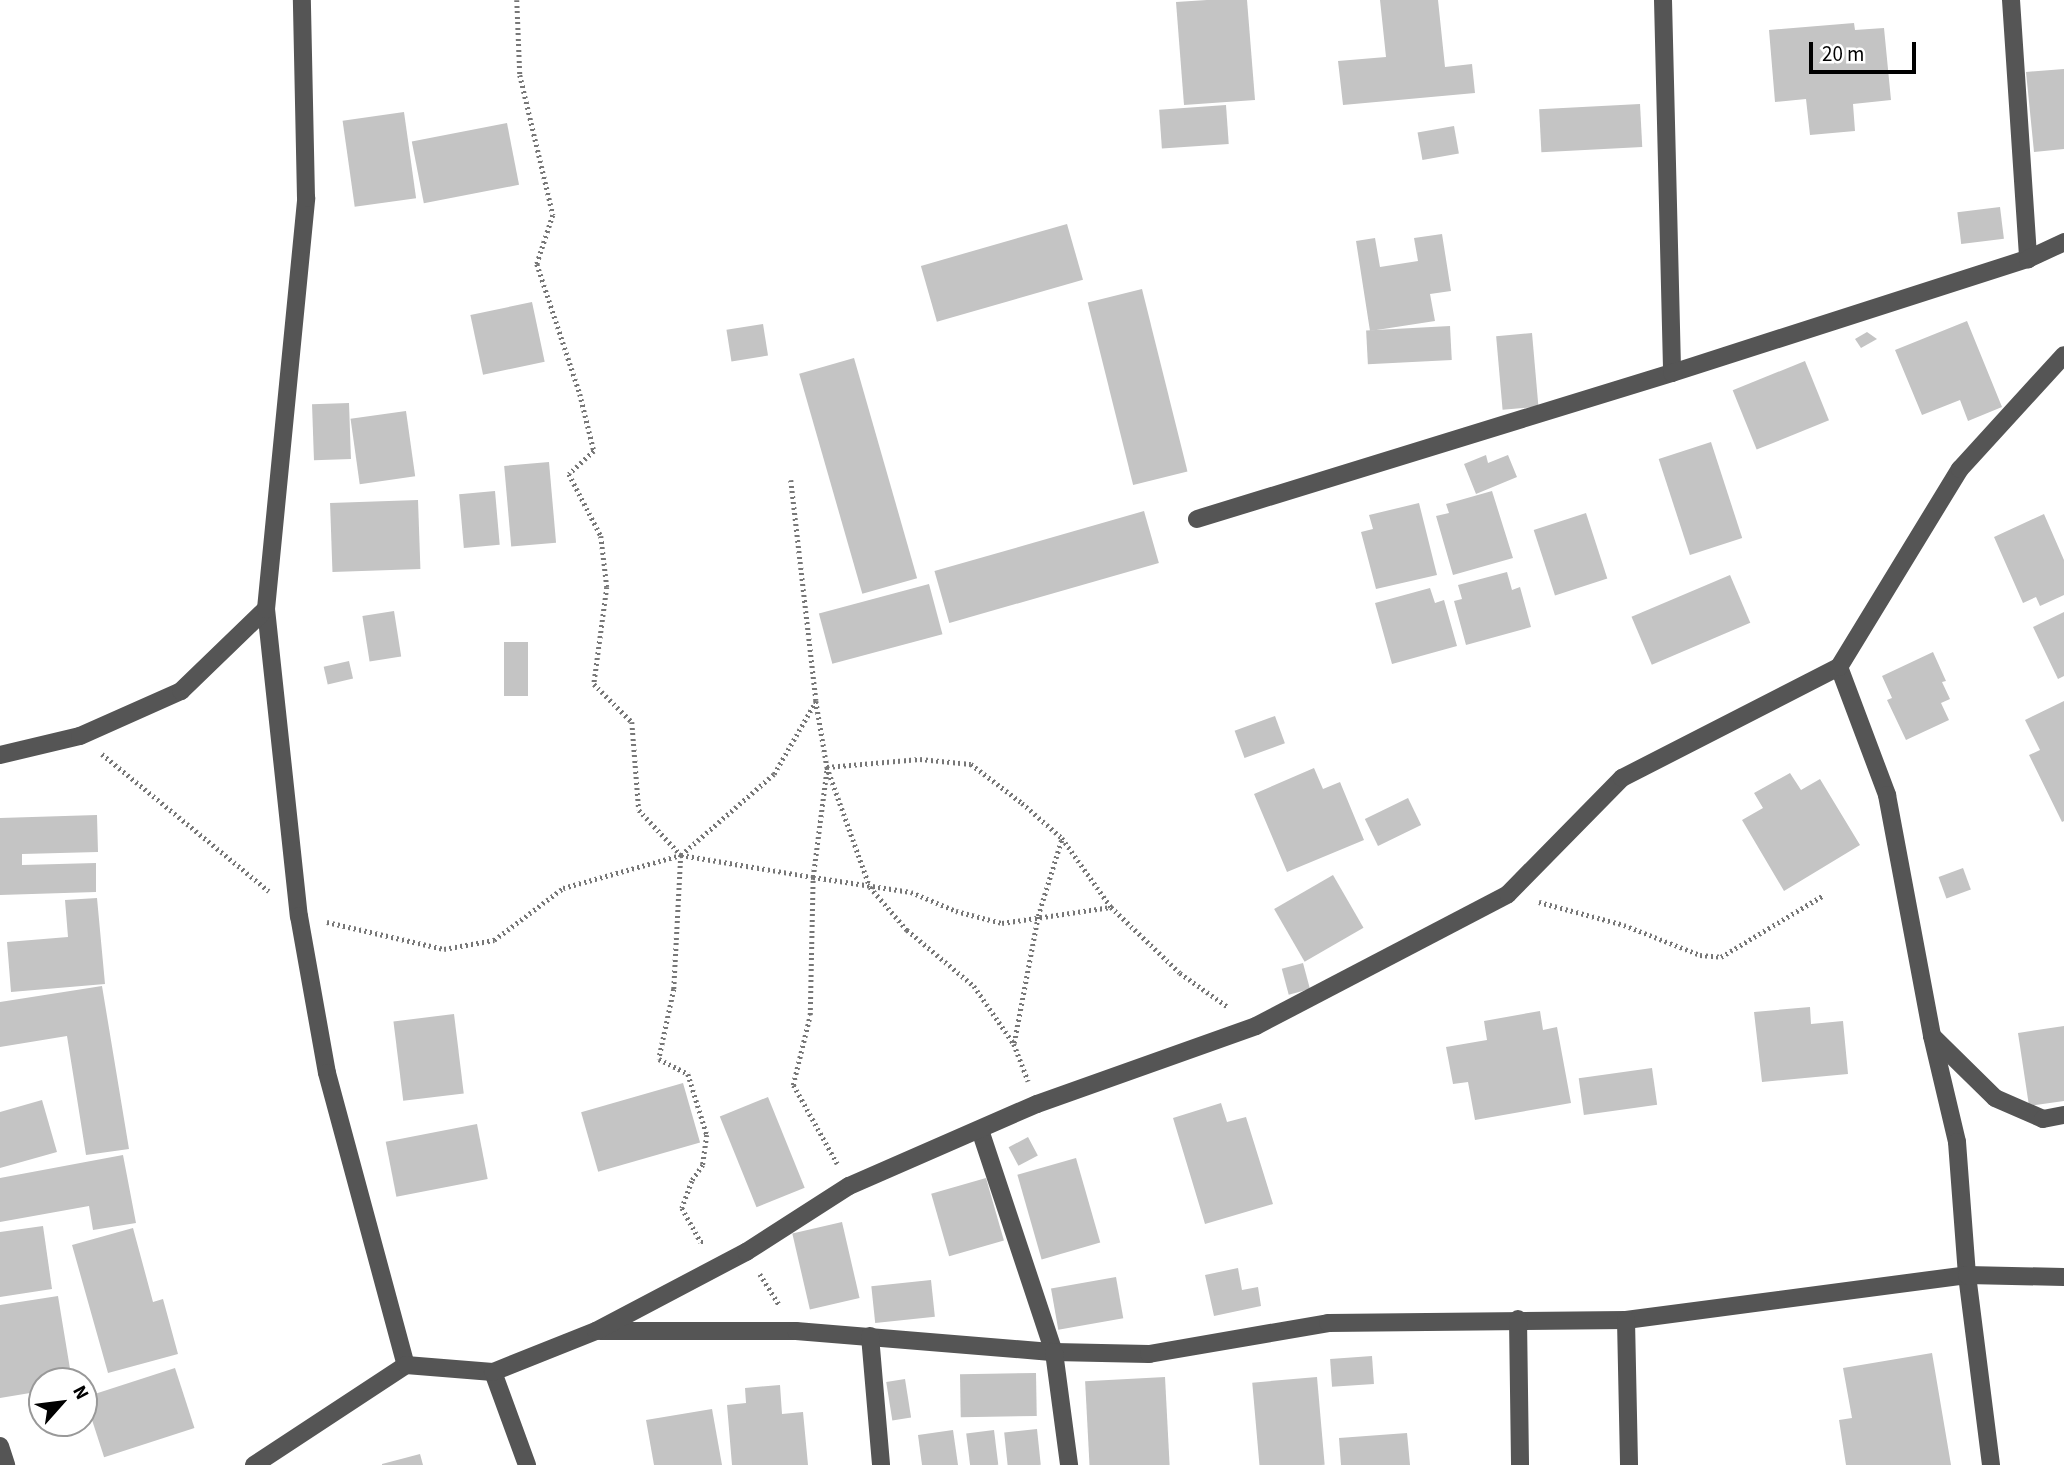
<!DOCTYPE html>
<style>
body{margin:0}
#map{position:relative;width:2064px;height:1465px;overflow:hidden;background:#fff;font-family:"Source Sans 3",sans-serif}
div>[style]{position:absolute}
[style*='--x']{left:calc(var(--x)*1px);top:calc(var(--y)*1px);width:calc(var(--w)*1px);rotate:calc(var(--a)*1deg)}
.building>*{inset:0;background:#c4c4c4;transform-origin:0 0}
.path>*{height:4.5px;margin-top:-2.25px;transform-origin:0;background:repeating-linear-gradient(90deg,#777 0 2px,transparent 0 5.5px)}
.minor>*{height:18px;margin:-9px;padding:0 9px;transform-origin:9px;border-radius:9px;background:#555}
span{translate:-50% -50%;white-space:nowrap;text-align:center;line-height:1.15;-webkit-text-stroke:7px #fff;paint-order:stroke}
.north{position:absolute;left:28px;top:1367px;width:70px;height:70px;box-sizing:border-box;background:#fff;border:2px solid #999;border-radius:50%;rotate:62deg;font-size:19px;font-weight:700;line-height:28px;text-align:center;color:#000}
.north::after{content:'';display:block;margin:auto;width:24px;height:32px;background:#000;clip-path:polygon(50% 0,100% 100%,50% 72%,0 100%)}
.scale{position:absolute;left:1809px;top:42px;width:107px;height:32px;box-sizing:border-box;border:4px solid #000;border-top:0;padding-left:9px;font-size:21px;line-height:24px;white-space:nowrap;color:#000;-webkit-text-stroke:5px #fff;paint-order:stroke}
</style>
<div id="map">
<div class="building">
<i style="clip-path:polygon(1207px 0,1247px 0,1255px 100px,1184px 105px,1176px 2px)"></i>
<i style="clip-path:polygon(1380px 0,1438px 0,1445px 67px,1472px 64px,1475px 93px,1343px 105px,1338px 61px,1386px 57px)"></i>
<i style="clip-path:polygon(1854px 23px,1855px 30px,1884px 28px,1891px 100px,1853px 104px,1855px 131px,1810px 135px,1806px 99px,1775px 102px,1769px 30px)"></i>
<i style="clip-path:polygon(2064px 69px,2064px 149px,2034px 152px,2026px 72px)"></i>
<i style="left:1640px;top:104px;width:43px;height:101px;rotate:87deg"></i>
<i style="left:1226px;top:105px;width:39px;height:67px;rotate:86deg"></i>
<i style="left:404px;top:112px;width:87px;height:62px;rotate:82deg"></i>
<i style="left:507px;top:123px;width:63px;height:97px;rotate:79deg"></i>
<i style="left:1454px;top:126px;width:28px;height:37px;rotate:80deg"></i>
<i style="left:2000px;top:207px;width:32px;height:43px;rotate:83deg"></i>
<i style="left:1067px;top:224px;width:58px;height:152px;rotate:74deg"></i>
<i style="clip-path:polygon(1442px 234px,1451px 291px,1430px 294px,1435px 321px,1370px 331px,1356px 241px,1375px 238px,1380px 267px,1418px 261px,1414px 238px)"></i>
<i style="left:1142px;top:289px;width:188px;height:56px;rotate:76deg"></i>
<i style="left:532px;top:302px;width:61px;height:63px;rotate:78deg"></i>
<i style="clip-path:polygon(1967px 321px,2002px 407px,1968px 421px,1960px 400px,1922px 415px,1895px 350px)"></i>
<i style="left:763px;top:324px;width:32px;height:37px;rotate:81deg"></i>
<i style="left:1450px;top:326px;width:34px;height:84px;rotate:87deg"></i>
<i style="clip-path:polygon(1867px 332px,1877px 339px,1861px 348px,1855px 339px)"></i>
<i style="left:1532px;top:333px;width:74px;height:36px;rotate:85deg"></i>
<i style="left:854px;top:358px;width:229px;height:57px;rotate:74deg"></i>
<i style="left:1805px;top:361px;width:64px;height:78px;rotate:68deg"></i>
<i style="left:349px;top:403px;width:56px;height:37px;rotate:88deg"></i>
<i style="left:406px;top:411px;width:66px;height:56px;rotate:82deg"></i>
<i style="left:1711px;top:442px;width:101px;height:55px;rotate:72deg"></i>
<i style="clip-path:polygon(1486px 455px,1488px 463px,1508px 455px,1517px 477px,1476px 494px,1464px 464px)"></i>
<i style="left:549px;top:462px;width:81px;height:45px;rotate:85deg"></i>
<i style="left:495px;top:491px;width:54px;height:36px;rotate:85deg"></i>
<i style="clip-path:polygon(1492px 491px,1513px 558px,1453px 575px,1436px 516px,1449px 513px,1446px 504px)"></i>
<i style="left:418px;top:500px;width:69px;height:88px;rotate:88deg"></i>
<i style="clip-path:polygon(1419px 503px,1437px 575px,1376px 589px,1361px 532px,1373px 529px,1369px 515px)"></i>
<i style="left:1144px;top:511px;width:54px;height:218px;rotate:74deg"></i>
<i style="left:1586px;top:513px;width:69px;height:55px;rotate:72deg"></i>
<i style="clip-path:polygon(2044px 514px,2064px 560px,2064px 595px,2040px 606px,2036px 597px,2023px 603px,1994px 537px)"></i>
<i style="clip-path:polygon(1507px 572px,1512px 590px,1520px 587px,1531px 627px,1466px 645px,1454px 601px,1462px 599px,1458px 585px)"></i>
<i style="left:1730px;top:575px;width:52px;height:107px;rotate:67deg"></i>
<i style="left:929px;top:584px;width:52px;height:114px;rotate:75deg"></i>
<i style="clip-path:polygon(1430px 588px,1435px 603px,1444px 600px,1457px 646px,1392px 664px,1375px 603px)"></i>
<i style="left:394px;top:611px;width:46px;height:32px;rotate:81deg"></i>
<i style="clip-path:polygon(2064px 612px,2064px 676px,2058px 679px,2033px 627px)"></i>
<i style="left:504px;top:642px;width:24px;height:54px"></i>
<i style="clip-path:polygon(1933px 652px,1946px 681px,1942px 682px,1950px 699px,1941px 703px,1949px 720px,1906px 740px,1887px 700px,1892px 698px,1882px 676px)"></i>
<i style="left:349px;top:661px;width:18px;height:26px;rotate:77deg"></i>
<i style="clip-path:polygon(2064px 701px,2064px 821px,2062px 822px,2029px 755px,2040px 750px,2025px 720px)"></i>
<i style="left:1275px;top:716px;width:29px;height:43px;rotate:70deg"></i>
<i style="clip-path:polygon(1314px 768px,1323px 789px,1340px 782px,1364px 840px,1287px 872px,1254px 794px)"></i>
<i style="clip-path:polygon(1790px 773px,1801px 790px,1820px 779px,1860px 845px,1784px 891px,1742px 820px,1763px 808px,1754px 793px)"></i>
<i style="left:1408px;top:798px;width:30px;height:48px;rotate:64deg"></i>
<i style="clip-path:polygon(97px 815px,98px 852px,22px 854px,22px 865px,96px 863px,96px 892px,0 895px,0 818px)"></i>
<i style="left:1963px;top:868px;width:23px;height:26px;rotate:70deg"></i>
<i style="left:1333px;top:875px;width:61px;height:68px;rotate:60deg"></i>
<i style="clip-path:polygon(97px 898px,105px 984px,11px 992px,7px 942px,68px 937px,65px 900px)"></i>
<i style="left:1303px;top:963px;width:27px;height:22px;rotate:75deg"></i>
<i style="clip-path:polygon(102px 986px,129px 1149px,86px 1155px,67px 1036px,0 1047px,0 1002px)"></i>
<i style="clip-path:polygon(1810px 1007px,1811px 1024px,1843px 1021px,1848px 1074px,1762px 1082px,1754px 1012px)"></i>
<i style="clip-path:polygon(1540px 1011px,1543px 1030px,1557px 1027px,1571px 1103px,1475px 1120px,1468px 1082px,1453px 1084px,1446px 1047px,1487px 1040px,1484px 1021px)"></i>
<i style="left:454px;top:1014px;width:80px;height:61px;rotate:83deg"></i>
<i style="clip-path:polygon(2064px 1026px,2064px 1101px,2029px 1106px,2018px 1033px)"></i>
<i style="left:1652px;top:1068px;width:37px;height:74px;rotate:82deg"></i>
<i style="left:683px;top:1083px;width:62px;height:106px;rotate:74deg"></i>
<i style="left:768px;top:1097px;width:98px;height:52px;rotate:68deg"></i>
<i style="clip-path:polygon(42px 1100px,57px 1152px,0 1168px,0 1112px)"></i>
<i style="clip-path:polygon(1221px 1103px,1227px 1122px,1246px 1117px,1273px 1204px,1205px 1224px,1173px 1118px)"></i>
<i style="left:477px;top:1124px;width:56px;height:93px;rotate:79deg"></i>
<i style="left:1028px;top:1137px;width:21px;height:22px;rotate:62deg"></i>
<i style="clip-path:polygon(123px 1155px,136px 1223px,93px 1230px,89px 1206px,0 1222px,0 1178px)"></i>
<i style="left:1076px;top:1158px;width:88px;height:61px;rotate:74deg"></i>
<i style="left:986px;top:1178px;width:65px;height:57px;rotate:74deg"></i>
<i style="left:842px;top:1222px;width:78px;height:51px;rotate:77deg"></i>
<i style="clip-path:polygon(43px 1226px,52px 1289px,0 1297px,0 1232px)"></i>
<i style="clip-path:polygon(133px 1228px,153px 1302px,163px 1299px,178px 1354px,108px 1373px,72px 1245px)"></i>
<i style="clip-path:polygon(1238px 1268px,1242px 1290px,1258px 1287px,1261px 1306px,1214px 1316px,1205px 1275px)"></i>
<i style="left:1116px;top:1277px;width:42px;height:66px;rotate:80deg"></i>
<i style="left:931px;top:1280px;width:37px;height:60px;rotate:84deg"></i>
<i style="clip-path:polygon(58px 1296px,72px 1381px,42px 1381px,42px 1391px,0 1398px,0 1305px)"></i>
<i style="clip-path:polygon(1932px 1353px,1951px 1465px,1846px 1465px,1839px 1420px,1852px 1418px,1843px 1368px)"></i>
<i style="left:1372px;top:1356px;width:28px;height:42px;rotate:86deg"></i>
<i style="left:175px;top:1368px;width:63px;height:95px;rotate:72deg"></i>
<i style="left:1036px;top:1373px;width:43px;height:76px;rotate:89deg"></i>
<i style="left:1165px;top:1377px;width:88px;height:80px;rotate:87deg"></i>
<i style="left:1317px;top:1377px;width:88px;height:65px;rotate:85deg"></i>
<i style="left:905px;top:1379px;width:39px;height:19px;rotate:81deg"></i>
<i style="clip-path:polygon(780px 1385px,782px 1414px,803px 1412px,808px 1465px,732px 1465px,727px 1405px,746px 1403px,745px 1388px)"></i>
<i style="clip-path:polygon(712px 1409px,722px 1465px,654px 1465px,646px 1420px)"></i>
<i style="left:1037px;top:1429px;width:36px;height:33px;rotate:84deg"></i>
<i style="clip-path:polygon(953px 1430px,958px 1465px,922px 1465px,918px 1435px)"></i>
<i style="left:994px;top:1430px;width:35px;height:28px;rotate:83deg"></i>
<i style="clip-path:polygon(1407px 1433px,1410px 1465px,1341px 1465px,1339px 1438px)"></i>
<i style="clip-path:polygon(420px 1454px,423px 1465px,382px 1465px,382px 1464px)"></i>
</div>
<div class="path">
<i style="--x:517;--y:0;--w:75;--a:87.7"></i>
<i style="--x:520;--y:75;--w:144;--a:76.7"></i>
<i style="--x:553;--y:215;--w:52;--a:108.1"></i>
<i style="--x:537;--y:264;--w:137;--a:71.7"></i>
<i style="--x:580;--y:394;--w:59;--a:76.2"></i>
<i style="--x:594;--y:451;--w:34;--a:137"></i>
<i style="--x:569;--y:474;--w:70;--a:62.7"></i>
<i style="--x:601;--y:536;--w:51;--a:83.3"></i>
<i style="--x:607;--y:587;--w:98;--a:97.6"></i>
<i style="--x:594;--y:684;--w:54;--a:45"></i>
<i style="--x:632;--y:722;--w:88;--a:85.5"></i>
<i style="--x:639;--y:810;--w:62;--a:47"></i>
<i style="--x:681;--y:855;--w:123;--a:-41.1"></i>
<i style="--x:774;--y:774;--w:84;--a:-60.1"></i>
<i style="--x:791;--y:480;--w:222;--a:83.5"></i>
<i style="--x:816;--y:701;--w:67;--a:80.5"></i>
<i style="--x:827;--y:767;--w:127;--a:70.3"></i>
<i style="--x:870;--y:887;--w:57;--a:49.3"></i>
<i style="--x:907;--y:930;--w:87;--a:39.9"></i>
<i style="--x:974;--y:986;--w:70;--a:55.4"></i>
<i style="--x:1014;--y:1044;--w:40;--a:69"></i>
<i style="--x:102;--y:754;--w:216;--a:39.4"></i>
<i style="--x:681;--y:855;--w:134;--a:93"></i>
<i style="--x:674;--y:989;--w:72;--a:102.1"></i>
<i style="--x:659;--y:1059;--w:33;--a:27"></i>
<i style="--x:688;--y:1074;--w:64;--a:72.7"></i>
<i style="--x:707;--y:1135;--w:30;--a:98"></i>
<i style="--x:703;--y:1165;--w:19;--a:125"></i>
<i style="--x:692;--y:1181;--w:29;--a:110"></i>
<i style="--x:682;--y:1208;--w:39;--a:61"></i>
<i style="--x:701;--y:1242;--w:4;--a:0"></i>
<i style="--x:1539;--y:902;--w:88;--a:15.1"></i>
<i style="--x:1624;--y:925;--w:82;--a:21.5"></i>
<i style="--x:1700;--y:955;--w:21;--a:5"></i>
<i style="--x:1721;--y:957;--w:118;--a:-31.1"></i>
<i style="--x:327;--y:922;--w:120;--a:13"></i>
<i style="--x:444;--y:949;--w:51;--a:-10.2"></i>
<i style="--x:494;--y:940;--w:86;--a:-37"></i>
<i style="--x:563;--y:888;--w:123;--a:-15.6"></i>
<i style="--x:681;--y:855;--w:134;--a:9.5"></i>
<i style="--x:813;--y:877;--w:111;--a:-82.7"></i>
<i style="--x:827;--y:767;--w:93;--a:-4.9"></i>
<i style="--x:920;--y:759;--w:51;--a:5.6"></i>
<i style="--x:971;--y:764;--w:64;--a:37.4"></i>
<i style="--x:1022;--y:803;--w:53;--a:41.2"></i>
<i style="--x:1062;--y:838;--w:85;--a:54.6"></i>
<i style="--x:1111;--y:907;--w:95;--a:43.7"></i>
<i style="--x:1180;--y:973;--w:59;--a:35.3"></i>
<i style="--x:1014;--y:1043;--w:129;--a:-79.3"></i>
<i style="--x:1038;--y:916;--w:82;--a:-72.9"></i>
<i style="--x:837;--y:1164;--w:90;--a:-119.1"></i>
<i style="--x:793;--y:1085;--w:72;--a:-76.3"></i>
<i style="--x:810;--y:1015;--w:138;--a:-88.8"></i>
<i style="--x:813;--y:877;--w:99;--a:8.7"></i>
<i style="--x:911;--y:892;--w:49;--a:22.9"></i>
<i style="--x:956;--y:911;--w:48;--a:14.6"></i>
<i style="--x:1002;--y:923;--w:110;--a:-8.4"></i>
<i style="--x:760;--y:1274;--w:36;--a:58"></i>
</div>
<div class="minor">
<i style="--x:1663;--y:0;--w:373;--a:88.6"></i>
<i style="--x:2011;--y:0;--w:260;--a:86.2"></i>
<i style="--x:1197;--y:519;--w:497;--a:-17.1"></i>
<i style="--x:1672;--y:373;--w:374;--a:-17.8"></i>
<i style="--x:2028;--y:259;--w:40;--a:-25"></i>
<i style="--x:266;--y:609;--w:309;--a:83.9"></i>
<i style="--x:299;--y:916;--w:159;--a:79.9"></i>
<i style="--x:327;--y:1073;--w:302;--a:74.9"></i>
<i style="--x:1839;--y:667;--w:137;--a:69.4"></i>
<i style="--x:1887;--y:795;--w:245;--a:79.4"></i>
<i style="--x:1932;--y:1036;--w:109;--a:76.7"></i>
<i style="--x:1957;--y:1142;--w:133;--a:85.7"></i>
<i style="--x:1967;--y:1275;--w:192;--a:82.8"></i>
<i style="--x:0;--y:755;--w:82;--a:-13.4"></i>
<i style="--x:80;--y:736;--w:111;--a:-24"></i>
<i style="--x:181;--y:691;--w:118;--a:-44"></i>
<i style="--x:266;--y:609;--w:413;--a:-84.4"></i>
<i style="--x:306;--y:198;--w:198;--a:-91.2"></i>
<i style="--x:1932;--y:1036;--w:88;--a:44.5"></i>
<i style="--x:1995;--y:1098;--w:52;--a:23.6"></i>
<i style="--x:2043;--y:1119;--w:21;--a:-11"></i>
<i style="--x:980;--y:1130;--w:234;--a:71.6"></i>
<i style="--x:1054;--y:1352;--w:95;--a:1.2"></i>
<i style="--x:1149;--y:1354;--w:182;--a:-9.8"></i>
<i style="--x:1328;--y:1323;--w:298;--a:-0.6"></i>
<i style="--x:1626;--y:1320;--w:344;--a:-7.5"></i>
<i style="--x:1967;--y:1275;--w:97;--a:1.2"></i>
<i style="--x:1518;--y:1319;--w:146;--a:89.2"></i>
<i style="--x:1626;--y:1320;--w:145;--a:88.8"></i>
<i style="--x:600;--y:1331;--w:196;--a:0"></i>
<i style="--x:796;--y:1331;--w:259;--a:4.7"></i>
<i style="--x:1054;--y:1352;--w:114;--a:82.4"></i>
<i style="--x:870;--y:1336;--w:129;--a:85.1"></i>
<i style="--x:493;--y:1372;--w:99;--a:69.9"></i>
<i style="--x:0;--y:1446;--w:20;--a:72"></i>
<i style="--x:254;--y:1465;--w:182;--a:-33.3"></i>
<i style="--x:406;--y:1365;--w:87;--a:4.6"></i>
<i style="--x:493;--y:1372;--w:111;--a:-21.7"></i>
<i style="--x:596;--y:1331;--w:170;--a:-27.8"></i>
<i style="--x:746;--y:1252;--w:122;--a:-32.7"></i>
<i style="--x:849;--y:1186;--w:205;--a:-23.6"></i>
<i style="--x:1037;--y:1104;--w:232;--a:-19.6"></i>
<i style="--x:1256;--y:1026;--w:284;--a:-27.6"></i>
<i style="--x:1508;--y:894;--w:163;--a:-45.5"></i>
<i style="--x:1622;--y:778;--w:244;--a:-27.1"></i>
<i style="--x:1839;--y:667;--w:232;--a:-58.6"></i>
<i style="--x:1960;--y:469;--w:154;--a:-47.6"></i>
</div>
<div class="north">N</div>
<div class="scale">20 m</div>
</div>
